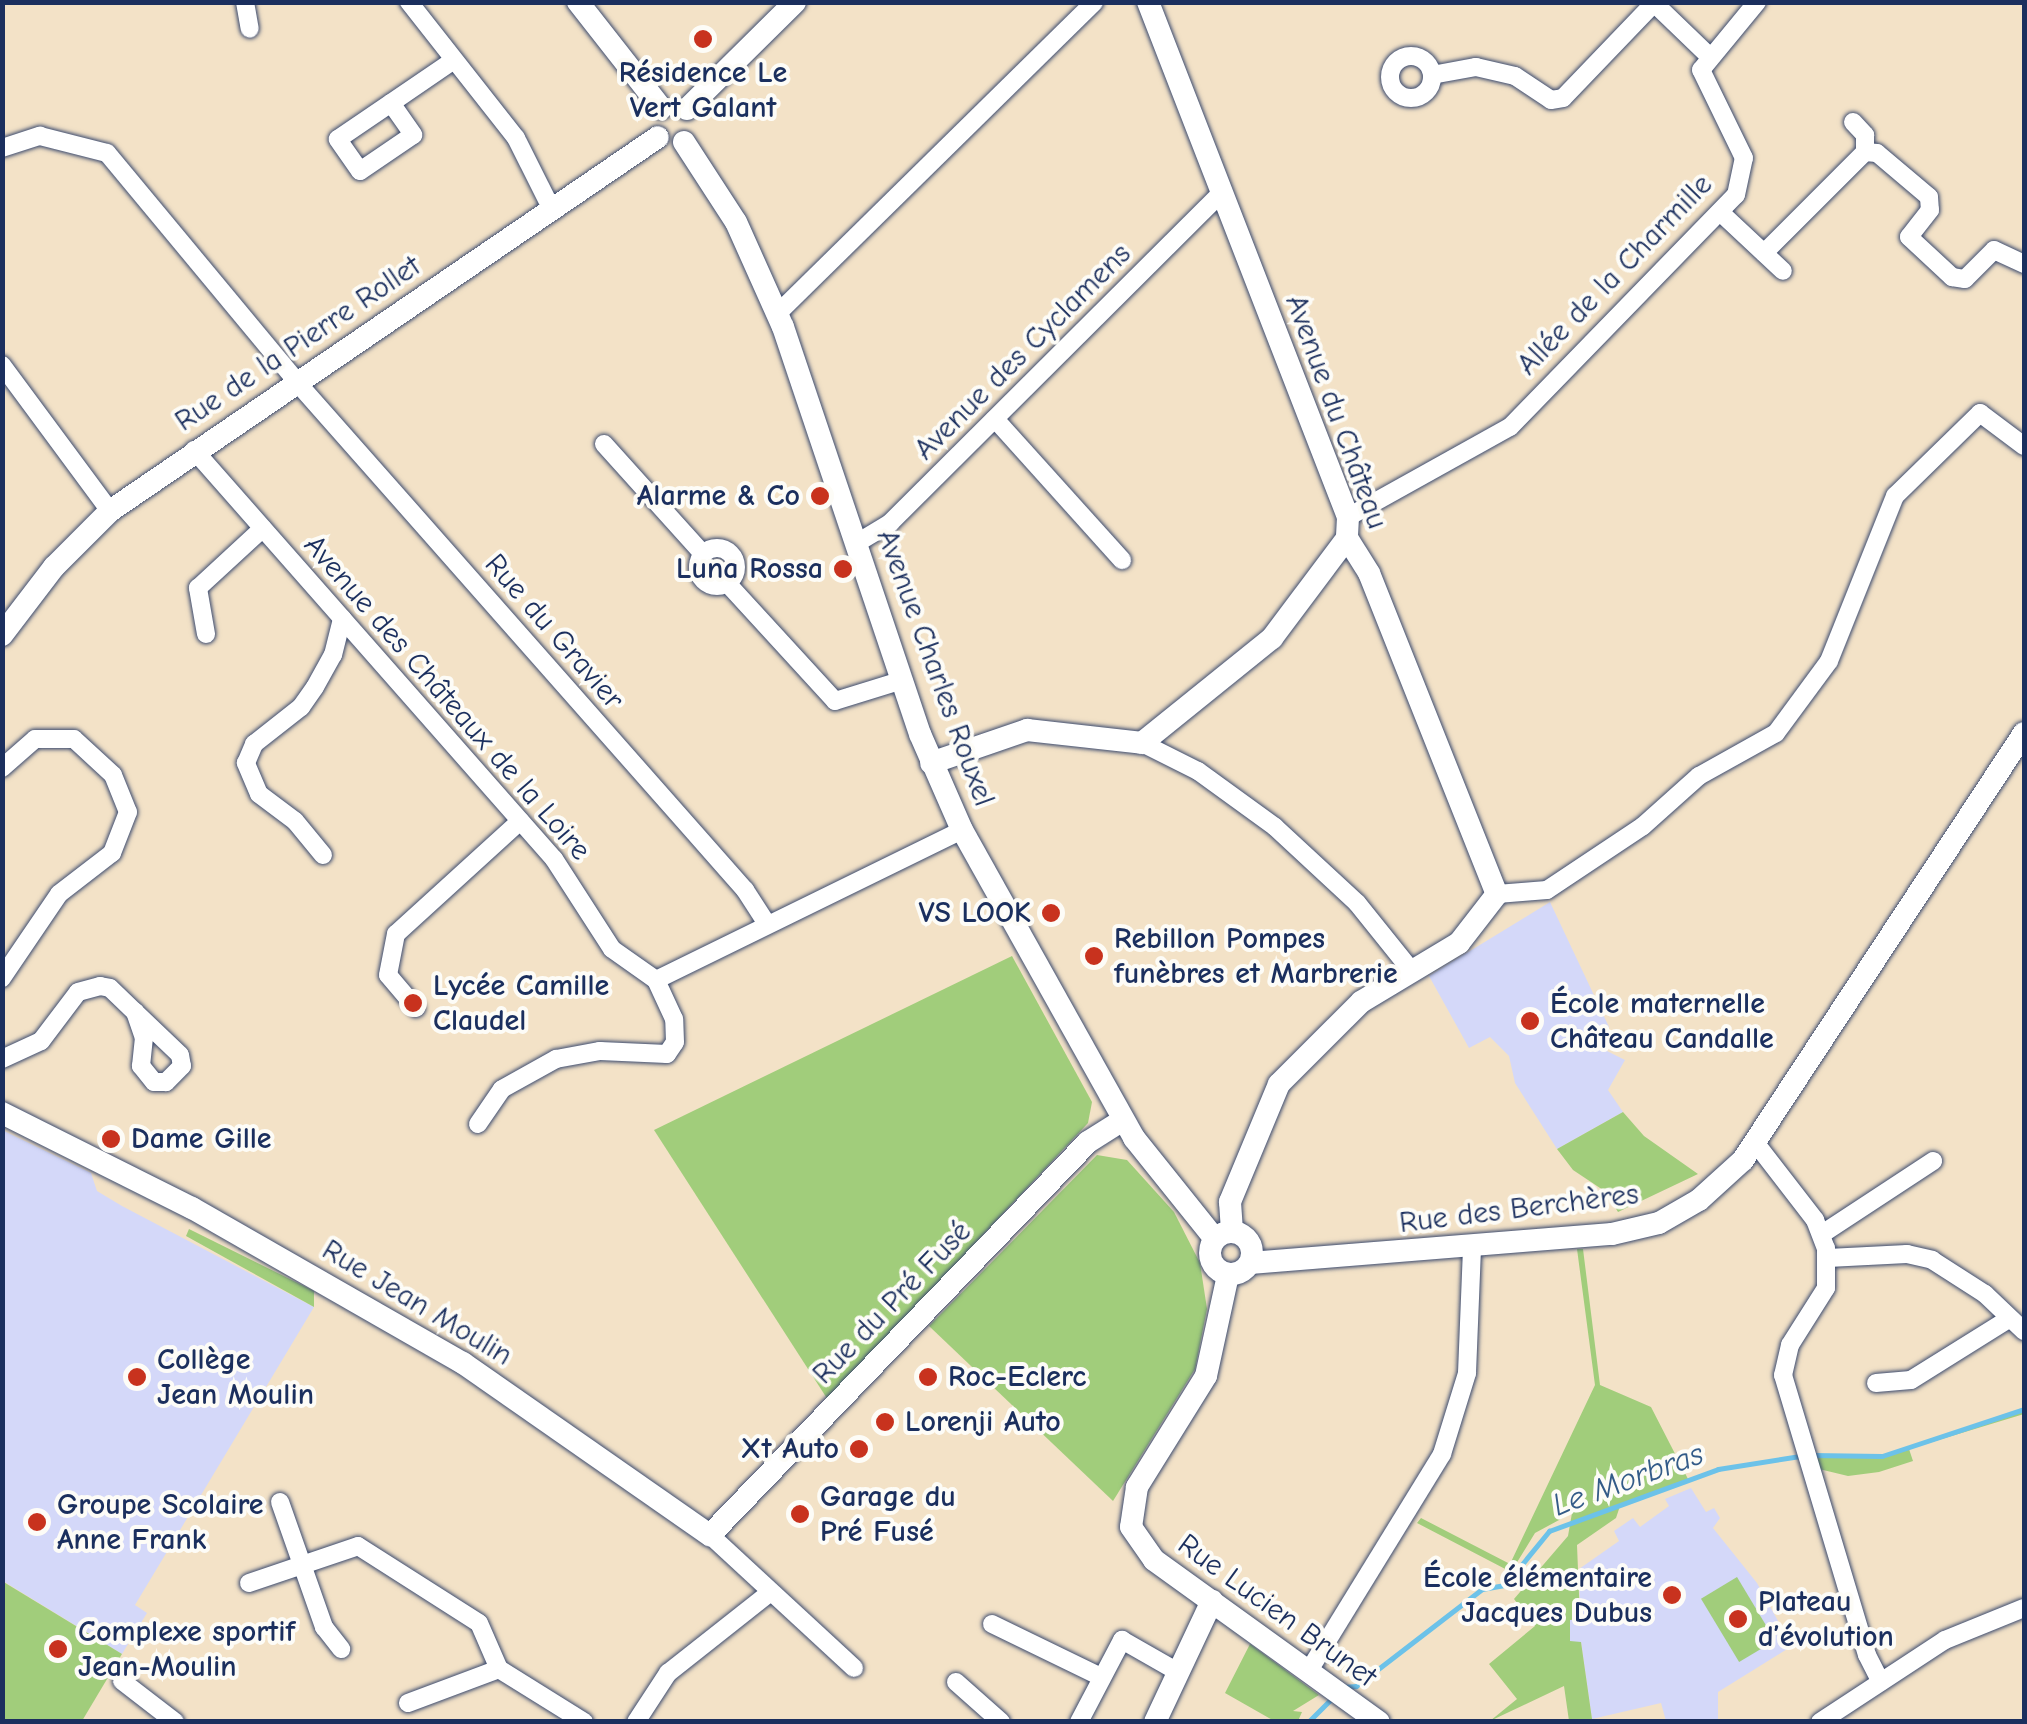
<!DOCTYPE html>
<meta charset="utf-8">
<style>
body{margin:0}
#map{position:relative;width:2027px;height:1724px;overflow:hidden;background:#f3e2c7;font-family:"Comic Neue",sans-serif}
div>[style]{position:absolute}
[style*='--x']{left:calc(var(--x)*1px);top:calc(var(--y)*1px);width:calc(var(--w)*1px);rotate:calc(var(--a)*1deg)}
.built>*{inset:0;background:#d4d8f9}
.green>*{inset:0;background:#a1cd7b;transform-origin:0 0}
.stream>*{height:5px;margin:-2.5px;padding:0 2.5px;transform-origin:2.5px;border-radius:2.5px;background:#6cc2e9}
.roads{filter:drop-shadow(0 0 2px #3b4a6e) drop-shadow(0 0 2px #3b4a6e)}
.minor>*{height:18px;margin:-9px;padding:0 9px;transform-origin:9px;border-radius:9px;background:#fff}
.minor>.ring{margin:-9px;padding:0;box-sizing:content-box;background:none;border:18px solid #fff;border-radius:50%}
.tertiary>*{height:22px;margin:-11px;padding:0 11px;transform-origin:11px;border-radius:11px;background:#fff}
.tertiary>.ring{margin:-11px;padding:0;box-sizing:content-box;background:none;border:22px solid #fff;border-radius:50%}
.dots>*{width:28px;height:28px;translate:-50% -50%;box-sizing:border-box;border:5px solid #fdfcf7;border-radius:50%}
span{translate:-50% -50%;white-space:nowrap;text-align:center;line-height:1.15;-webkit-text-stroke:8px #fdfcf7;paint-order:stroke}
.poi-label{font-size:30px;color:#1b2f5e;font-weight:700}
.right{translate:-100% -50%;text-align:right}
.left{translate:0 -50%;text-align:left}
.street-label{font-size:30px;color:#1b2f5e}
.water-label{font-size:32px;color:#335b88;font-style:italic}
.frame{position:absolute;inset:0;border:5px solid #1b2f5e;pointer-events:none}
</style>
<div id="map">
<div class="built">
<i style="clip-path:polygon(1550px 902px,1609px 1027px,1601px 1048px,1625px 1060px,1608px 1090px,1623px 1112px,1557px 1149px,1515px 1083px,1509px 1056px,1490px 1037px,1469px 1048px,1429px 976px)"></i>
<i style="clip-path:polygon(2px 1130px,91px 1173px,97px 1191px,122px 1206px,314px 1307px,135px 1605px,147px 1613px,122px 1654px,3px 1581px)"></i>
<i style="clip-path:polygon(1691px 1488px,1706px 1512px,1714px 1508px,1720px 1518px,1713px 1528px,1757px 1583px,1792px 1646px,1718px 1692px,1718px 1721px,1666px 1721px,1661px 1703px,1592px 1719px,1581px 1642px,1570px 1642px,1569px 1620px,1580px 1619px,1579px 1569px,1619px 1541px,1614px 1531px,1633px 1518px,1640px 1527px,1669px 1506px,1665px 1499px)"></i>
</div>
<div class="green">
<i style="clip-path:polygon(1012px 956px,1092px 1102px,1088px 1123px,828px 1400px,654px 1130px)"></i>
<i style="clip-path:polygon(1623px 1112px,1644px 1136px,1698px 1174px,1618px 1212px,1606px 1192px,1573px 1170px,1557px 1149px)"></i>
<i style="clip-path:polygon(1097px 1155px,1127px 1160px,1174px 1212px,1200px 1263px,1207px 1309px,1195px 1369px,1113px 1501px,929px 1326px)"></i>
<i style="clip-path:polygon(189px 1229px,314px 1291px,314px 1307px,186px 1236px)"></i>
<i style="clip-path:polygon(1577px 1249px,1583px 1249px,1600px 1385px,1651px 1407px,1688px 1479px,1620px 1506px,1616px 1518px,1577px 1545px,1580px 1619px,1570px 1620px,1570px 1641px,1581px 1642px,1592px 1719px,1569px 1721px,1564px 1686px,1490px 1721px,1517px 1699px,1489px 1664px,1535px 1626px,1514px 1599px,1568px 1536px,1572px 1513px,1535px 1533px,1511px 1572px,1417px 1523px,1421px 1518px,1510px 1564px,1595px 1385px)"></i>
<i style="clip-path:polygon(2024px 1409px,2024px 1414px,1909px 1449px,1913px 1461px,1879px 1472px,1848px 1476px,1819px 1469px,1815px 1455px,1882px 1456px)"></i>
<i style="left:1737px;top:1577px;width:74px;height:42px;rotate:59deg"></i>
<i style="clip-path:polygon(2px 1581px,122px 1654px,82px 1721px,3px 1721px)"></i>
<i style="clip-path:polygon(1250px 1644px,1319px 1695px,1293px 1711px,1302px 1712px,1298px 1721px,1274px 1721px,1225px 1693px)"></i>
</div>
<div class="stream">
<i style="--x:1811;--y:1455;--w:71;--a:0.8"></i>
<i style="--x:1882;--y:1456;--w:150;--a:-18.3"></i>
<i style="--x:1344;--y:1687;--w:12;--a:-5"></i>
<i style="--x:1356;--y:1686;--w:159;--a:-37.6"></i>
<i style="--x:1482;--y:1589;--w:23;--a:-10"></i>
<i style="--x:1505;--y:1585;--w:70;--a:-50.8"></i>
<i style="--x:1549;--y:1531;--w:180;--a:-20.1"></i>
<i style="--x:1718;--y:1469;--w:83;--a:-9"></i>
<i style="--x:1308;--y:1722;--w:34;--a:-45"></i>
</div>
<div class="roads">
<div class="minor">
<i style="--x:245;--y:2;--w:27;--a:80"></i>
<i style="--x:409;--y:2;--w:173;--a:51.8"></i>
<i style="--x:516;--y:138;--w:80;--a:63.4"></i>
<i class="ring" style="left:1390px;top:56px;width:24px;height:24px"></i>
<i style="--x:1432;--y:75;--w:45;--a:-10.3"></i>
<i style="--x:1476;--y:67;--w:40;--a:13"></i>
<i style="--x:1515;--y:76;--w:43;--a:33.7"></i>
<i style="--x:1551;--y:100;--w:12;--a:-9"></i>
<i style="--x:1563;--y:98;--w:132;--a:-46.2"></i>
<i style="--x:1654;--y:3;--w:76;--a:43.9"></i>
<i style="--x:391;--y:103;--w:39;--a:55"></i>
<i style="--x:413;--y:135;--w:64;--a:145.8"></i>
<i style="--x:360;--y:171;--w:39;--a:-125"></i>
<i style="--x:338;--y:139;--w:64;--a:-34.2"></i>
<i style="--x:391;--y:103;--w:76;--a:-34.3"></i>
<i style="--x:1853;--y:122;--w:18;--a:47"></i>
<i style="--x:1865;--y:135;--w:17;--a:90"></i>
<i style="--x:2;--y:148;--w:40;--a:-18"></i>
<i style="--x:40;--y:136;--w:69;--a:14.2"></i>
<i style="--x:107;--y:153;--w:305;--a:50.3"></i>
<i style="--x:302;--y:388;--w:670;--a:48.57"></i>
<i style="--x:745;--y:890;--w:40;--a:57.1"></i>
<i style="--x:1720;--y:212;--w:86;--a:43.1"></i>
<i style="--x:1764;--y:253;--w:143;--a:-45"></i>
<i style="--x:1865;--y:152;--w:12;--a:5"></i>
<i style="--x:1877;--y:153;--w:68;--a:40.2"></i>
<i style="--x:1929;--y:197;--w:13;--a:86"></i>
<i style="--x:1930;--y:210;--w:34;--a:128"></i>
<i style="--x:1909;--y:237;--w:59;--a:42.9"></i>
<i style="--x:1952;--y:277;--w:13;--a:9"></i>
<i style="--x:1965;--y:279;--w:41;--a:-45"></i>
<i style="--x:1994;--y:250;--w:33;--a:25"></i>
<i style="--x:778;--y:313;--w:443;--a:-44.5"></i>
<i style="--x:2;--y:365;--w:182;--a:53.5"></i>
<i style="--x:995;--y:419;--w:190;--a:48"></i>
<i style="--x:604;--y:444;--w:148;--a:48"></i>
<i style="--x:194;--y:450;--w:545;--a:48.65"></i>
<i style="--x:554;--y:859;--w:107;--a:57.2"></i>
<i style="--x:612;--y:949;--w:54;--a:35.2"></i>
<i style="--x:1348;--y:517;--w:185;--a:-29.1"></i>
<i style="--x:1510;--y:427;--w:324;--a:-45.8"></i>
<i style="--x:1736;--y:195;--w:38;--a:-78"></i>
<i style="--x:1744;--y:158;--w:98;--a:-116"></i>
<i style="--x:1701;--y:70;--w:88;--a:-50.5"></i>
<i style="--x:857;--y:543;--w:39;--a:-31"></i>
<i style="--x:890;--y:523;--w:469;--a:-44.9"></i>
<i class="ring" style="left:698px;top:548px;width:20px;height:20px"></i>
<i style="--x:727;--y:583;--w:160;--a:47.5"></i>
<i style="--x:835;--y:701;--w:71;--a:-17.2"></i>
<i style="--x:206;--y:634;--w:47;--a:-99.9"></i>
<i style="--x:198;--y:588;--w:88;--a:-42.7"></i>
<i style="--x:1142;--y:743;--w:63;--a:26.6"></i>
<i style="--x:1198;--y:771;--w:95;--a:36"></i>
<i style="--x:1275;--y:827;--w:112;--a:42.8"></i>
<i style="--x:1357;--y:903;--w:85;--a:51.2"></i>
<i style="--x:2;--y:768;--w:44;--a:-41.3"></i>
<i style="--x:35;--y:739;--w:39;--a:0"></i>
<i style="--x:74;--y:739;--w:53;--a:42.7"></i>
<i style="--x:113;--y:775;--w:40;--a:68"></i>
<i style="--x:128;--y:812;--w:44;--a:111.3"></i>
<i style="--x:112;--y:853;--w:67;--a:142.3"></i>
<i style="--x:59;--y:894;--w:102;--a:124.2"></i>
<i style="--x:323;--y:855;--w:44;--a:-129.5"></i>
<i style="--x:295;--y:821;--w:45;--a:-143.1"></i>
<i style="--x:259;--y:794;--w:34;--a:-113"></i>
<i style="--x:246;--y:763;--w:21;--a:-67"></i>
<i style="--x:254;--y:744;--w:60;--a:-38.2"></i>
<i style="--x:301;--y:707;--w:24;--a:-55"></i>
<i style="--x:315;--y:687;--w:37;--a:-61"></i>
<i style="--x:333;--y:655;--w:38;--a:-76"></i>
<i style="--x:1497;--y:894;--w:50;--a:-4.6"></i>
<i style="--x:1547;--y:890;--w:115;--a:-33.7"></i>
<i style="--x:1643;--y:826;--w:75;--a:-41.8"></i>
<i style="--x:1699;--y:776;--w:88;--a:-29.2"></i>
<i style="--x:1776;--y:733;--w:89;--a:-53.6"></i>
<i style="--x:1829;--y:661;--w:178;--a:-68.2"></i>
<i style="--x:1895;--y:496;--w:119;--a:-44.3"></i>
<i style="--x:1980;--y:413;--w:55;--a:36.9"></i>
<i style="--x:656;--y:980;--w:341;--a:-26.1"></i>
<i style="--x:416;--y:1008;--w:43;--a:-130.3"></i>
<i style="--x:388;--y:975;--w:42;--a:-79"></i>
<i style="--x:396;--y:934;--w:168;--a:-42.3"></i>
<i style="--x:2;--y:1059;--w:43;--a:-24.8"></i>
<i style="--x:41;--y:1041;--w:61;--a:-52.9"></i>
<i style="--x:78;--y:992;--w:23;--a:-15"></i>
<i style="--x:100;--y:986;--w:10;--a:11"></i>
<i style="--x:110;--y:988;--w:35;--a:44"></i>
<i style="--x:135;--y:1012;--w:62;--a:43.7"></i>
<i style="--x:180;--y:1055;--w:11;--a:80"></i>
<i style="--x:182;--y:1066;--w:23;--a:135"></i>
<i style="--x:166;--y:1082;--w:12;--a:180"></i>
<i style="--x:154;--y:1082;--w:21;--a:-129"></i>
<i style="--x:141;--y:1066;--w:28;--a:-84"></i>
<i style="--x:144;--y:1038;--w:28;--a:-109"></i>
<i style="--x:478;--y:1124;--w:42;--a:-55.6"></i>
<i style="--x:502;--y:1089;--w:62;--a:-29.1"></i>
<i style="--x:556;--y:1059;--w:45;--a:-10.3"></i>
<i style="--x:600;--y:1051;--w:67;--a:2.6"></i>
<i style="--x:667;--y:1054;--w:14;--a:-56"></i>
<i style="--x:675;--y:1042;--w:23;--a:-92"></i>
<i style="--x:674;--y:1019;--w:43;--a:-114.8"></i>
<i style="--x:1754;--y:1141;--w:100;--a:52.3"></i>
<i style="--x:1815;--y:1220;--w:30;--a:69"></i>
<i style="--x:1826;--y:1248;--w:40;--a:90"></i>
<i style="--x:1826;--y:1288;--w:67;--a:122.3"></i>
<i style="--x:1790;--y:1345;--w:31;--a:103"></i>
<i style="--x:1783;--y:1375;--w:292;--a:73.3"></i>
<i style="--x:1867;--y:1655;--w:30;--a:63"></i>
<i style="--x:1822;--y:1234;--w:133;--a:-33.3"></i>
<i style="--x:1828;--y:1258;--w:79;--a:-2.9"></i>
<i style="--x:1907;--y:1254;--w:26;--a:13"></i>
<i style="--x:1932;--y:1260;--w:63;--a:32.7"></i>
<i style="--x:1985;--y:1294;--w:54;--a:43.5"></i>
<i style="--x:1876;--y:1383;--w:35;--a:-5"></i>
<i style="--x:1911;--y:1380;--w:113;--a:-32"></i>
<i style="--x:280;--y:1502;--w:133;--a:70.6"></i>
<i style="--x:324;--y:1627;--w:28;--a:52"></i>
<i style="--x:710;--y:1535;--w:196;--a:42.7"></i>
<i style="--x:249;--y:1583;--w:115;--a:-18.7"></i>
<i style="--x:358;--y:1546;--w:143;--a:32.5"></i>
<i style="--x:479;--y:1623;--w:50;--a:66.5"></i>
<i style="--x:499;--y:1669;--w:100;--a:31.9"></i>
<i style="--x:992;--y:1624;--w:119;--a:25.9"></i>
<i style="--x:1308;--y:1672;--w:256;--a:-58.4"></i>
<i style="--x:1442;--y:1454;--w:85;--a:-72.8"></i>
<i style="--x:1467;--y:1373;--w:126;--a:-87.7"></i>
<i style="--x:122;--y:1681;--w:67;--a:37.7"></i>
<i style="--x:956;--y:1682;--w:60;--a:41.6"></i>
<i style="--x:408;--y:1703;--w:97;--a:-20.5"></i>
<i style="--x:636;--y:1722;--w:59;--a:-56.9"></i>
<i style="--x:668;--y:1673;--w:127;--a:-38.3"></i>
<i style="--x:1079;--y:1722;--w:93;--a:-62.3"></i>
<i style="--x:1122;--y:1640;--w:64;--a:29.7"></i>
<i style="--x:1820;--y:1722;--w:149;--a:-33.3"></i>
<i style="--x:1945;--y:1640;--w:85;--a:-22.1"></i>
</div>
<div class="tertiary">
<i style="--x:578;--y:2;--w:135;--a:51.9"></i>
<i style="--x:1148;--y:2;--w:552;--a:68.78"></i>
<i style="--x:1348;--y:517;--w:21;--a:93"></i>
<i style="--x:1347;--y:538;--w:41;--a:57.8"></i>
<i style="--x:1369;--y:573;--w:346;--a:68.3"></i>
<i style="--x:1497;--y:894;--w:62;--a:127.8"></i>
<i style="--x:1459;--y:943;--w:114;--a:149"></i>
<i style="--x:1361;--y:1002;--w:116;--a:135"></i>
<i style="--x:1279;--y:1084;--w:128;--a:112.6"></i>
<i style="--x:1230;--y:1202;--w:30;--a:86"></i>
<i style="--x:687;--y:109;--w:152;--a:-44.7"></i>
<i style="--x:684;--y:142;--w:95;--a:57"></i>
<i style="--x:736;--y:222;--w:115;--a:65.9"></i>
<i style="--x:783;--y:327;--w:429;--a:71.4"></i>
<i style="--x:920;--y:734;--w:105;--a:66.4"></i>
<i style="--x:962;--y:830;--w:353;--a:60.8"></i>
<i style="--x:1134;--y:1138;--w:129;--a:51.3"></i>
<i style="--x:2;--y:635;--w:86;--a:-52.6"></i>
<i style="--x:54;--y:567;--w:79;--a:-45"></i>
<i style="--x:110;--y:511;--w:663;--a:-34.31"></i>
<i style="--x:931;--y:763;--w:102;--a:-19"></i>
<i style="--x:1027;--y:730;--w:116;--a:6.4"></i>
<i style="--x:1142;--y:743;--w:167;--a:-38.9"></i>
<i style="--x:1272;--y:638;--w:125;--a:-53.1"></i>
<i style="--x:2;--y:1113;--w:212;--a:26.6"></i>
<i style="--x:192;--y:1208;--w:312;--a:29.8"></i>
<i style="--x:463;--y:1363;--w:301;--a:34.9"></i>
<i style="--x:710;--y:1535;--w:545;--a:-46.11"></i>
<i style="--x:1088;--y:1142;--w:41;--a:-32.2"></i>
<i class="ring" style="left:1210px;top:1232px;width:20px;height:20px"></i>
<i style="--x:1250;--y:1263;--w:363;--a:-4.6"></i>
<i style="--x:1612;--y:1234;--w:48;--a:-13.2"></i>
<i style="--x:1659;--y:1223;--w:46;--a:-29.9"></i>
<i style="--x:1699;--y:1200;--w:59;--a:-42.3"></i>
<i style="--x:1743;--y:1160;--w:511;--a:-56.65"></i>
<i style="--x:1228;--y:1275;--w:103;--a:102.3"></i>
<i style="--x:1206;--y:1376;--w:131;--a:121.9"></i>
<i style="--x:1137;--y:1487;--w:40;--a:98.5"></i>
<i style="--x:1131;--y:1527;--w:40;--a:55.1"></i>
<i style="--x:1154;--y:1560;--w:277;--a:35.8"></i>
<i style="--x:1155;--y:1722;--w:134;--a:-64.8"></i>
</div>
</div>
<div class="dots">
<i style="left:703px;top:39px;background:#c8321e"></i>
<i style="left:820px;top:496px;background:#c8321e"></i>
<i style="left:843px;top:569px;background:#c8321e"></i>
<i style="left:1051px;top:913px;background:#c8321e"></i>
<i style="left:1094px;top:956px;background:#c8321e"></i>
<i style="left:413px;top:1003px;background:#c8321e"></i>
<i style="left:1530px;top:1021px;background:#c8321e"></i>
<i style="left:111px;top:1139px;background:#c8321e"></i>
<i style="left:137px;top:1377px;background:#c8321e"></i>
<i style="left:928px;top:1377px;background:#c8321e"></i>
<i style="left:885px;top:1422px;background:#c8321e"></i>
<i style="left:859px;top:1449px;background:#c8321e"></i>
<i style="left:800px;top:1514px;background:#c8321e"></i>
<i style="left:37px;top:1522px;background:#c8321e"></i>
<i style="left:1672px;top:1595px;background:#c8321e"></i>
<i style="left:1738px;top:1619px;background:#c8321e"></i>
<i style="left:58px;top:1649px;background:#c8321e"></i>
</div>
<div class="poi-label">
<span style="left:703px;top:90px">Résidence Le<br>Vert Galant</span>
<span class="right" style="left:800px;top:496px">Alarme &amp; Co</span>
<span class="right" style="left:823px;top:569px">Luna Rossa</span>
<span class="right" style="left:1031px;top:913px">VS LOOK</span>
<span class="left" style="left:1114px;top:956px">Rebillon Pompes<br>funèbres et Marbrerie</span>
<span class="left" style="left:433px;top:1003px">Lycée Camille<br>Claudel</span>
<span class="left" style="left:1550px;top:1021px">École maternelle<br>Château Candalle</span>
<span class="left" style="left:131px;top:1139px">Dame Gille</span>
<span class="left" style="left:157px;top:1377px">Collège<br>Jean Moulin</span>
<span class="left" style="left:948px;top:1377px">Roc-Eclerc</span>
<span class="left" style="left:905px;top:1422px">Lorenji Auto</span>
<span class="right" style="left:839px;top:1449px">Xt Auto</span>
<span class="left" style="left:820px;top:1514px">Garage du<br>Pré Fusé</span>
<span class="left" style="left:57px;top:1522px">Groupe Scolaire<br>Anne Frank</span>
<span class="right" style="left:1652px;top:1595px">École élémentaire<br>Jacques Dubus</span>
<span class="left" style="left:1758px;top:1619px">Plateau<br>d’évolution</span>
<span class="left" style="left:78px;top:1649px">Complexe sportif<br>Jean-Moulin</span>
</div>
<div class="street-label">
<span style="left:1615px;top:275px;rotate:-46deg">Allée de la Charmille</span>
<span style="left:298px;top:344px;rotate:-34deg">Rue de la Pierre Rollet</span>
<span style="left:1023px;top:352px;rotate:-45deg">Avenue des Cyclamens</span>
<span style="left:1336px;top:412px;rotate:70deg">Avenue du Château</span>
<span style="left:554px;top:632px;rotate:49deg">Rue du Gravier</span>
<span style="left:935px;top:668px;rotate:70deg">Avenue Charles Rouxel</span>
<span style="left:447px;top:698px;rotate:49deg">Avenue des Châteaux de la Loire</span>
<span style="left:1519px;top:1209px;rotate:-7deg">Rue des Berchères</span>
<span style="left:417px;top:1303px;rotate:31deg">Rue Jean Moulin</span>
<span style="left:892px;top:1303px;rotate:-46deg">Rue du Pré Fusé</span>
<span style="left:1277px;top:1611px;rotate:36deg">Rue Lucien Brunet</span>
</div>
<div class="water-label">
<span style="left:1628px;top:1480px;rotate:-20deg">Le Morbras</span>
</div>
<div class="frame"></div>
</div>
